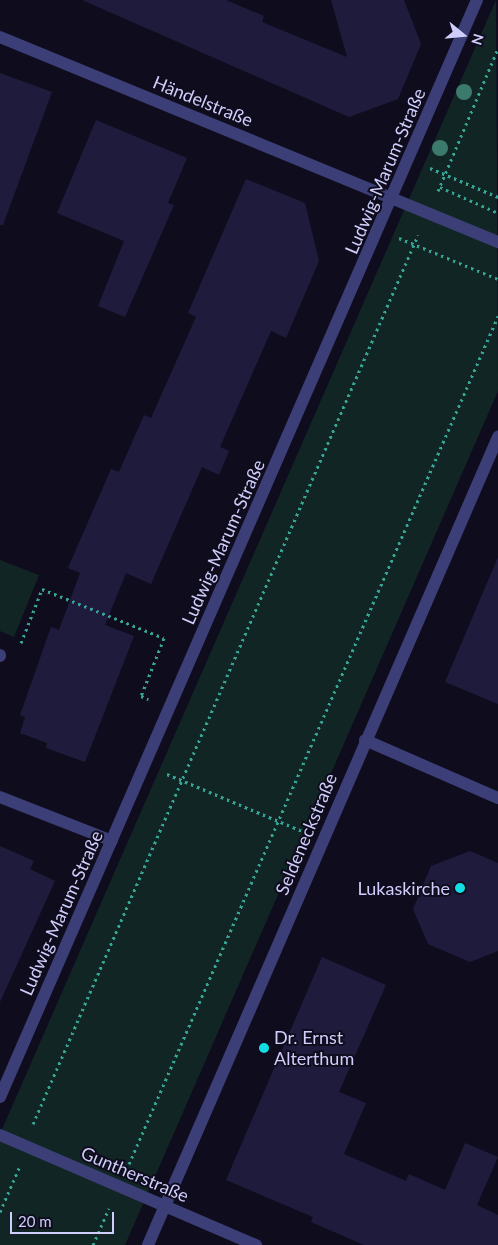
<!DOCTYPE html>
<meta charset="utf-8">
<style>
body{margin:0}
#map{position:relative;width:498px;height:1245px;overflow:hidden;background:#0f0d1d;font-family:Lato,sans-serif}
div>[style]{position:absolute}
[style*='--x']{left:calc(var(--x)*1px);top:calc(var(--y)*1px);width:calc(var(--w)*1px);rotate:calc(var(--a)*1deg)}
.green>*{inset:0;background:#112624}
.building>*{inset:0;background:#1f1b3c}
.path>*{height:3px;margin-top:-1.5px;transform-origin:0;background:repeating-linear-gradient(90deg,#37a596 0 2.5px,transparent 0 6.5px)}
.service>*{height:12px;margin:-6px;padding:0 6px;transform-origin:6px;border-radius:6px;background:#3c3e78}
.minor>*{height:12px;margin:-6px;padding:0 6px;transform-origin:6px;border-radius:6px;background:#3c3e78}
.tertiary>*{height:12px;margin:-6px;padding:0 6px;transform-origin:6px;border-radius:6px;background:#3c3e78}
.trees>*{width:16px;height:16px;margin:-8px;border-radius:50%;background:#3c7a6d}
.dots>*{width:14px;height:14px;translate:-50% -50%;box-sizing:border-box;border:2px solid #0f0d1d;border-radius:50%}
span{translate:-50% -50%;white-space:nowrap;text-align:center;line-height:1.15;-webkit-text-stroke:4px #0f0d1d;paint-order:stroke}
.street-label{font-size:18px;color:#cfcdfb}
.poi-label{font-size:18px;color:#cfcdfb}
.right{translate:-100% -50%;text-align:right}
.left{translate:0 -50%;text-align:left}
.north{position:absolute;left:438px;top:10px;width:50px;height:50px;-webkit-text-stroke:4px #0f0d1d;paint-order:stroke;rotate:107deg;font-size:14px;font-weight:700;line-height:20px;text-align:center;color:#cfcdfb}
.north::after{content:'';display:block;margin:auto;width:18px;height:22px;background:#cfcdfb;clip-path:polygon(50% 0,100% 100%,50% 72%,0 100%)}
.scale{position:absolute;left:10px;top:1212px;width:104px;height:22px;box-sizing:border-box;border:2px solid #cfcdfb;border-top:0;padding-left:6px;font-size:15px;line-height:18px;white-space:nowrap;color:#cfcdfb;-webkit-text-stroke:4px #0f0d1d;paint-order:stroke}
</style>
<div id="map">
<div class="green">
<i style="clip-path:polygon(496px 0,498px 391px,125px 1245px,0 1245px,0 1134px)"></i>
<i style="clip-path:polygon(0 560px,39px 575px,14px 637px,0 631px)"></i>
</div>
<div class="building">
<i style="clip-path:polygon(82px 0,226px 0,264px 16px,262px 22px,347px 57px,331px 0,404px 0,421px 44px,398px 99px,349px 117px)"></i>
<i style="clip-path:polygon(0 73px,52px 92px,3px 225px,0 225px)"></i>
<i style="clip-path:polygon(96px 120px,187px 158px,168px 203px,174px 205px,125px 317px,98px 306px,124px 241px,57px 213px)"></i>
<i style="clip-path:polygon(246px 179px,305px 203px,319px 261px,286px 338px,271px 331px,220px 447px,229px 451px,219px 475px,202px 467px,151px 584px,126px 573px,105px 625px,134px 636px,85px 762px,46px 748px,47px 743px,20px 733px,25px 717px,20px 715px,51px 627px,59px 630px,80px 573px,68px 568px,111px 469px,119px 472px,144px 415px,151px 418px,196px 317px,188px 313px)"></i>
<i style="clip-path:polygon(498px 557px,498px 704px,445px 682px)"></i>
<i style="clip-path:polygon(0 846px,34px 861px,30px 869px,55px 881px,0 1002px)"></i>
<i style="clip-path:polygon(470px 851px,498px 863px,498px 951px,470px 962px,428px 944px,413px 909px,431px 866px)"></i>
<i style="clip-path:polygon(322px 957px,386px 985px,339px 1092px,366px 1103px,344px 1154px,406px 1181px,409px 1174px,445px 1190px,465px 1143px,498px 1157px,477px 1205px,498px 1215px,498px 1245px,364px 1245px,311px 1222px,313px 1217px,226px 1180px)"></i>
</div>
<div class="path">
<i style="--x:430;--y:168;--w:74;--a:23.1"></i>
<i style="--x:440;--y:187;--w:64;--a:24.1"></i>
<i style="--x:438;--y:191;--w:155;--a:-67.2"></i>
<i style="--x:399;--y:238;--w:107;--a:22.5"></i>
<i style="--x:21;--y:643;--w:58;--a:-68.7"></i>
<i style="--x:42;--y:589;--w:131;--a:21.9"></i>
<i style="--x:164;--y:638;--w:62;--a:111.6"></i>
<i style="--x:141;--y:696;--w:8;--a:23"></i>
<i style="--x:167;--y:774;--w:147;--a:22.9"></i>
<i style="--x:33;--y:1124;--w:969;--a:-66.58"></i>
<i style="--x:129;--y:1164;--w:925;--a:-66.48"></i>
<i style="--x:0;--y:1212;--w:48;--a:-66.6"></i>
<i style="--x:93;--y:1245;--w:40;--a:-66.6"></i>
</div>
<div class="service">
<i style="--x:0;--y:656;--w:1;--a:-90"></i>
</div>
<div class="minor">
<i style="--x:365;--y:740;--w:145;--a:23.6"></i>
<i style="--x:0;--y:797;--w:120;--a:21.4"></i>
<i style="--x:0;--y:1097;--w:1196;--a:-66.5"></i>
<i style="--x:0;--y:1135;--w:279;--a:23.3"></i>
<i style="--x:148;--y:1245;--w:881;--a:-66.58"></i>
</div>
<div class="tertiary">
<i style="--x:0;--y:37;--w:539;--a:22.37"></i>
</div>
<div class="trees">
<i style="left:464px;top:92px"></i>
<i style="left:440px;top:148px"></i>
</div>
<div class="dots">
<i style="left:460px;top:888px;background:#12dde2"></i>
<i style="left:264px;top:1048px;background:#12dde2"></i>
</div>
<div class="street-label">
<span style="left:203px;top:101px;rotate:22deg">Händelstraße</span>
<span style="left:385px;top:171px;rotate:-67deg">Ludwig-Marum-Straße</span>
<span style="left:223px;top:542px;rotate:-66deg">Ludwig-Marum-Straße</span>
<span style="left:306px;top:834px;rotate:-67deg">Seldeneckstraße</span>
<span style="left:61px;top:913px;rotate:-66deg">Ludwig-Marum-Straße</span>
<span style="left:135px;top:1174px;rotate:23deg">Guntherstraße</span>
</div>
<div class="poi-label">
<span class="right" style="left:450px;top:888px">Lukaskirche</span>
<span class="left" style="left:274px;top:1048px">Dr. Ernst<br>Alterthum</span>
</div>
<div class="north">N</div>
<div class="scale">20 m</div>
</div>
